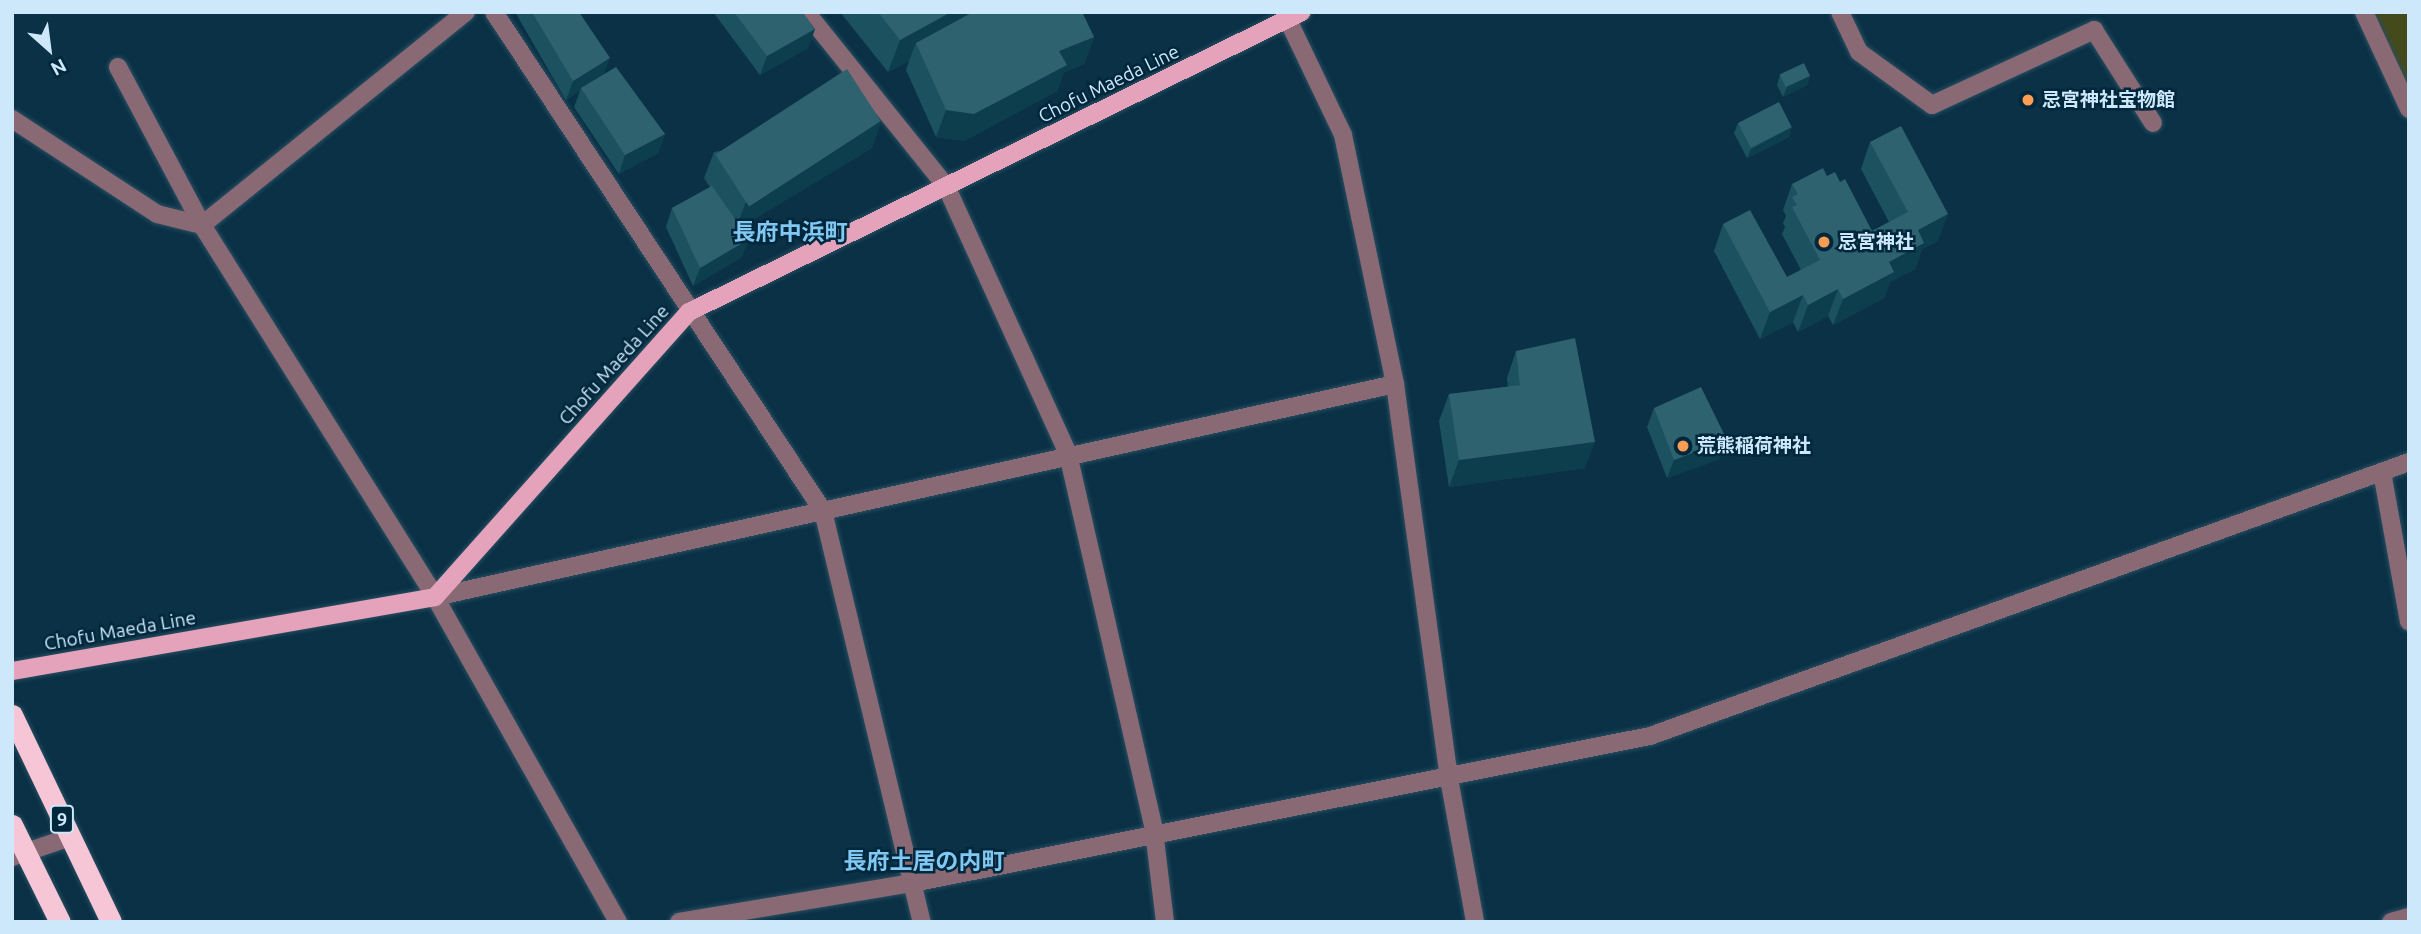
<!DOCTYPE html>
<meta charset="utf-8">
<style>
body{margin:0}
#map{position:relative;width:2421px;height:934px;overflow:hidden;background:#0a3145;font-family:Ubuntu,"Noto Sans JP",sans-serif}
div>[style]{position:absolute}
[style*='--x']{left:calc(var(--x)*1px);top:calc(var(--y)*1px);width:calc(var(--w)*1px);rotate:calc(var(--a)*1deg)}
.green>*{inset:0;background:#444a1c}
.roads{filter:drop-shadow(0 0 2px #294e62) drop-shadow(0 0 2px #294e62)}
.minor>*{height:18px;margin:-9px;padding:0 9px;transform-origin:9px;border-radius:9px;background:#896974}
.major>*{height:18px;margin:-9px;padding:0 9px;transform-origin:9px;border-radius:9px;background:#e5a3bb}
.highway>*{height:21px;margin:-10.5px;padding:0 10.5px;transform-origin:10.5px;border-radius:10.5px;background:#f6c6d6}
.wall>*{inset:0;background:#1c525f}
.shaded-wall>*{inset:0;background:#0d3e4d}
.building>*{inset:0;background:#2f626f;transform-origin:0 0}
.dots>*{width:19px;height:19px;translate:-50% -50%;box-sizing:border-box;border:4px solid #00273b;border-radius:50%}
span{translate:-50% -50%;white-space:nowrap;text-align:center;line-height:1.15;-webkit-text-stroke:5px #00273b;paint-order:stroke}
.shield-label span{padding:2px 5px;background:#00273b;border:2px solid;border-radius:5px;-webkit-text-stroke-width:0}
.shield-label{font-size:18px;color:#cde8fa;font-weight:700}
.street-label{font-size:19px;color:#cde8fa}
.poi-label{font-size:19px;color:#cde8fa;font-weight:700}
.left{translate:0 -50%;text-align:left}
.quarter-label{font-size:23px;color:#81c8f2;font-weight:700}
.frame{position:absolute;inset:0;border:14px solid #cde8fa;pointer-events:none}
.north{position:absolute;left:14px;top:14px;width:70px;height:70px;-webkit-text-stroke:5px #00273b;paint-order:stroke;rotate:152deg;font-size:19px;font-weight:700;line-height:28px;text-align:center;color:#cde8fa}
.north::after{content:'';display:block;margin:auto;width:24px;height:32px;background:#cde8fa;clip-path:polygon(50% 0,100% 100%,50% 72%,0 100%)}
</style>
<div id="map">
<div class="green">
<i style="clip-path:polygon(2364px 12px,2409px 12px,2409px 109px)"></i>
</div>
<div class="roads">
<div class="minor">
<i style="--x:494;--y:12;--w:598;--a:56.6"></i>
<i style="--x:823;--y:511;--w:423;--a:76.5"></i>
<i style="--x:806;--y:12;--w:223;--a:51.2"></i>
<i style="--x:946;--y:186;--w:294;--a:65.5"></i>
<i style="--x:1068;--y:454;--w:387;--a:77.1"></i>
<i style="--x:1154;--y:831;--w:92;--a:83.1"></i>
<i style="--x:1840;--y:12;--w:44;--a:64.6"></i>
<i style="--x:1859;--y:52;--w:90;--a:36"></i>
<i style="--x:1932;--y:105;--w:179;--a:-24.8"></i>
<i style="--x:2094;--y:30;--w:110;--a:57.6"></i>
<i style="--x:2364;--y:12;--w:107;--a:65.1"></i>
<i style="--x:1288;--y:20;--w:127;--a:64.4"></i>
<i style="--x:1343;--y:135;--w:254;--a:78.2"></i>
<i style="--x:1395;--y:384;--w:393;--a:82.2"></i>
<i style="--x:1448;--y:773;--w:151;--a:79.7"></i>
<i style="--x:118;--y:67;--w:179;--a:62"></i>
<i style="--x:202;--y:225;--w:439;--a:57.9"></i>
<i style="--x:435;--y:597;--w:373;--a:60.6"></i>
<i style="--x:12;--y:119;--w:173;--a:33.2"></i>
<i style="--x:157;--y:214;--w:46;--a:13.7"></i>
<i style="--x:202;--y:225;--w:339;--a:-38.9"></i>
<i style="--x:2382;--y:472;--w:152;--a:79.8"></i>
<i style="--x:435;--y:597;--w:983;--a:-12.51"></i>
<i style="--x:12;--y:857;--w:61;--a:-19"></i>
<i style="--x:679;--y:922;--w:237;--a:-9.5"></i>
<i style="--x:913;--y:883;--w:752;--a:-11.28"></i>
<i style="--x:1650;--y:736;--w:807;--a:-19.85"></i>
<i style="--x:2391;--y:922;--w:19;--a:-16"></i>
</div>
<div class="major">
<i style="--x:12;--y:671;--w:429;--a:-9.9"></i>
<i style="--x:435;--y:597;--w:382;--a:-48.3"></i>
<i style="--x:689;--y:312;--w:682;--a:-26.08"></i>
</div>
<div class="highway">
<i style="--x:12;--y:715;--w:229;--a:64.4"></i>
<i style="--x:12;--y:825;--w:108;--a:63.7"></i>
</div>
</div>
<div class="wall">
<i style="clip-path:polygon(515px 12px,579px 12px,604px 74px,665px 134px,658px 153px,619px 174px,574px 107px,580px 91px,566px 100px)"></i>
<i style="clip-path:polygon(713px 12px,802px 12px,815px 29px,808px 48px,760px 75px)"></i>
<i style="clip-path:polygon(840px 12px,1082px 12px,1094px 37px,1084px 64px,1064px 72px,1057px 91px,964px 141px,936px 137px,906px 70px,909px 61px,888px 72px)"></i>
<i style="clip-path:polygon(1780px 75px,1810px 76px,1807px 85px,1783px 97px,1777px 85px)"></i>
<i style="clip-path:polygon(881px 121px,872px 148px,741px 227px,742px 257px,693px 286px,666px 227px,672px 208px,710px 187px,704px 178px,714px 152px)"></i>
<i style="clip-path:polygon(1738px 123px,1792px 127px,1789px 137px,1747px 158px,1734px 133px)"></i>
<i style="clip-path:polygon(1870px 142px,1938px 241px,1922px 249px,1915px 269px,1890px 282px,1884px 298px,1833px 325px,1828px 316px,1798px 332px,1793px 322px,1760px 339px,1714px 251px,1723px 224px,1787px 277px,1801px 270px,1782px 234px,1785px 227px,1783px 223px,1786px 216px,1783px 210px,1792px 184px,1827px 176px,1840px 182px,1872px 231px,1889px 222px,1861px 169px)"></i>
<i style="clip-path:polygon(1516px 351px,1585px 468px,1449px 487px,1439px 421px,1449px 394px,1508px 387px,1507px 378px)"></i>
<i style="clip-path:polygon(1654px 408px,1720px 459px,1667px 478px,1647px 427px)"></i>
</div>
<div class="shaded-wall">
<i style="clip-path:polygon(951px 12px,1001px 12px,916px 43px,909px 61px,888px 72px,900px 40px)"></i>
<i style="clip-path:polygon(815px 29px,808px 48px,760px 75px,767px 56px)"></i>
<i style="clip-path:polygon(1094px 37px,1084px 64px,1064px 72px,1057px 91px,964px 141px,936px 137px,946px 110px,1059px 51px)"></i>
<i style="clip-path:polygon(610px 58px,603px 77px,581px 88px,580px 91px,566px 100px,573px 81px)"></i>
<i style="clip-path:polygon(1810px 76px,1807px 85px,1783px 97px,1787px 87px)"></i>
<i style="clip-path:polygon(881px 121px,872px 148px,735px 231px,745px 204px)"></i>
<i style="clip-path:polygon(1792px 127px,1789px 137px,1747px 158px,1751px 149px)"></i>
<i style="clip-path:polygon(665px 134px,658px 153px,619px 174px,625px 155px)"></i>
<i style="clip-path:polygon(1948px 214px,1938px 241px,1922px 249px,1915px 269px,1890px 282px,1884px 298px,1833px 325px,1843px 299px,1889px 262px,1918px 230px)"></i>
<i style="clip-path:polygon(749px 239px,742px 257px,693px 286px,700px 268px)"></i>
<i style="clip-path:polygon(1838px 289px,1828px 316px,1798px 332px,1808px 305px)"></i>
<i style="clip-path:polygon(1803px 295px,1793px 322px,1760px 339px,1770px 312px)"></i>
<i style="clip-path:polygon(1727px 440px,1720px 459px,1667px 478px,1674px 460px)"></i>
<i style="clip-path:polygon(1595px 442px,1585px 468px,1449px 487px,1459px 460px)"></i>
</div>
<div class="building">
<i style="clip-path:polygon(532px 12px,579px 12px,610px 58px,573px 81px)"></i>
<i style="clip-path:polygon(734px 12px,802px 12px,815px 29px,767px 56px)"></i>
<i style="clip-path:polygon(878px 12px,951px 12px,900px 40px)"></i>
<i style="clip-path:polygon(973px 12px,1082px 12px,1094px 37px,1059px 51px,1067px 65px,974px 114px,946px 110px,916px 43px)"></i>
<i style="left:1804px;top:63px;width:14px;height:27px;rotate:65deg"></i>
<i style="clip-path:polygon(616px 67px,665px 134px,625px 155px,581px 88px)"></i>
<i style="left:847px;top:69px;width:62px;height:157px;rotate:57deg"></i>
<i style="left:1779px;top:102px;width:28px;height:46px;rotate:63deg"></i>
<i style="clip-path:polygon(1901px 126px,1948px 214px,1918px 230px,1924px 243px,1889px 262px,1894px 272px,1843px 299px,1838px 289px,1808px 305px,1803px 295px,1770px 312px,1723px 224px,1750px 210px,1787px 277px,1820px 260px,1792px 207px,1797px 205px,1792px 197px,1798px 194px,1792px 184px,1823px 168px,1827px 176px,1835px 172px,1840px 182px,1845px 179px,1872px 231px,1908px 212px,1870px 142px)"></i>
<i style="clip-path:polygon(712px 186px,749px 239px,700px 268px,672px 208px)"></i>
<i style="clip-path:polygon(1575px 338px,1595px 442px,1459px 460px,1449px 394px,1520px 385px,1516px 351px)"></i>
<i style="clip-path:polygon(1701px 387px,1727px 440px,1674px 460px,1654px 408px)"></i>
</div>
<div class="dots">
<i style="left:2028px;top:100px;background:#fc9d53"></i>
<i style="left:1824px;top:242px;background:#fc9d53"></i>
<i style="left:1683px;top:446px;background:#fc9d53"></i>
</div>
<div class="shield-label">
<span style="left:62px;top:819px">9</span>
</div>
<div class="street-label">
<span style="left:1109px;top:84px;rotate:-26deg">Chofu Maeda Line</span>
<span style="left:614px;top:365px;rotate:-48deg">Chofu Maeda Line</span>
<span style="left:120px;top:631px;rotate:-10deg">Chofu Maeda Line</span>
</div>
<div class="poi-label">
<span class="left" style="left:2042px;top:100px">忌宮神社宝物館</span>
<span class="left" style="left:1838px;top:242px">忌宮神社</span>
<span class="left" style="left:1697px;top:446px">荒熊稲荷神社</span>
</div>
<div class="quarter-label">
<span style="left:790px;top:232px">長府中浜町</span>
<span style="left:924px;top:861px">長府土居の内町</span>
</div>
<div class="frame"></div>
<div class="north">N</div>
</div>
